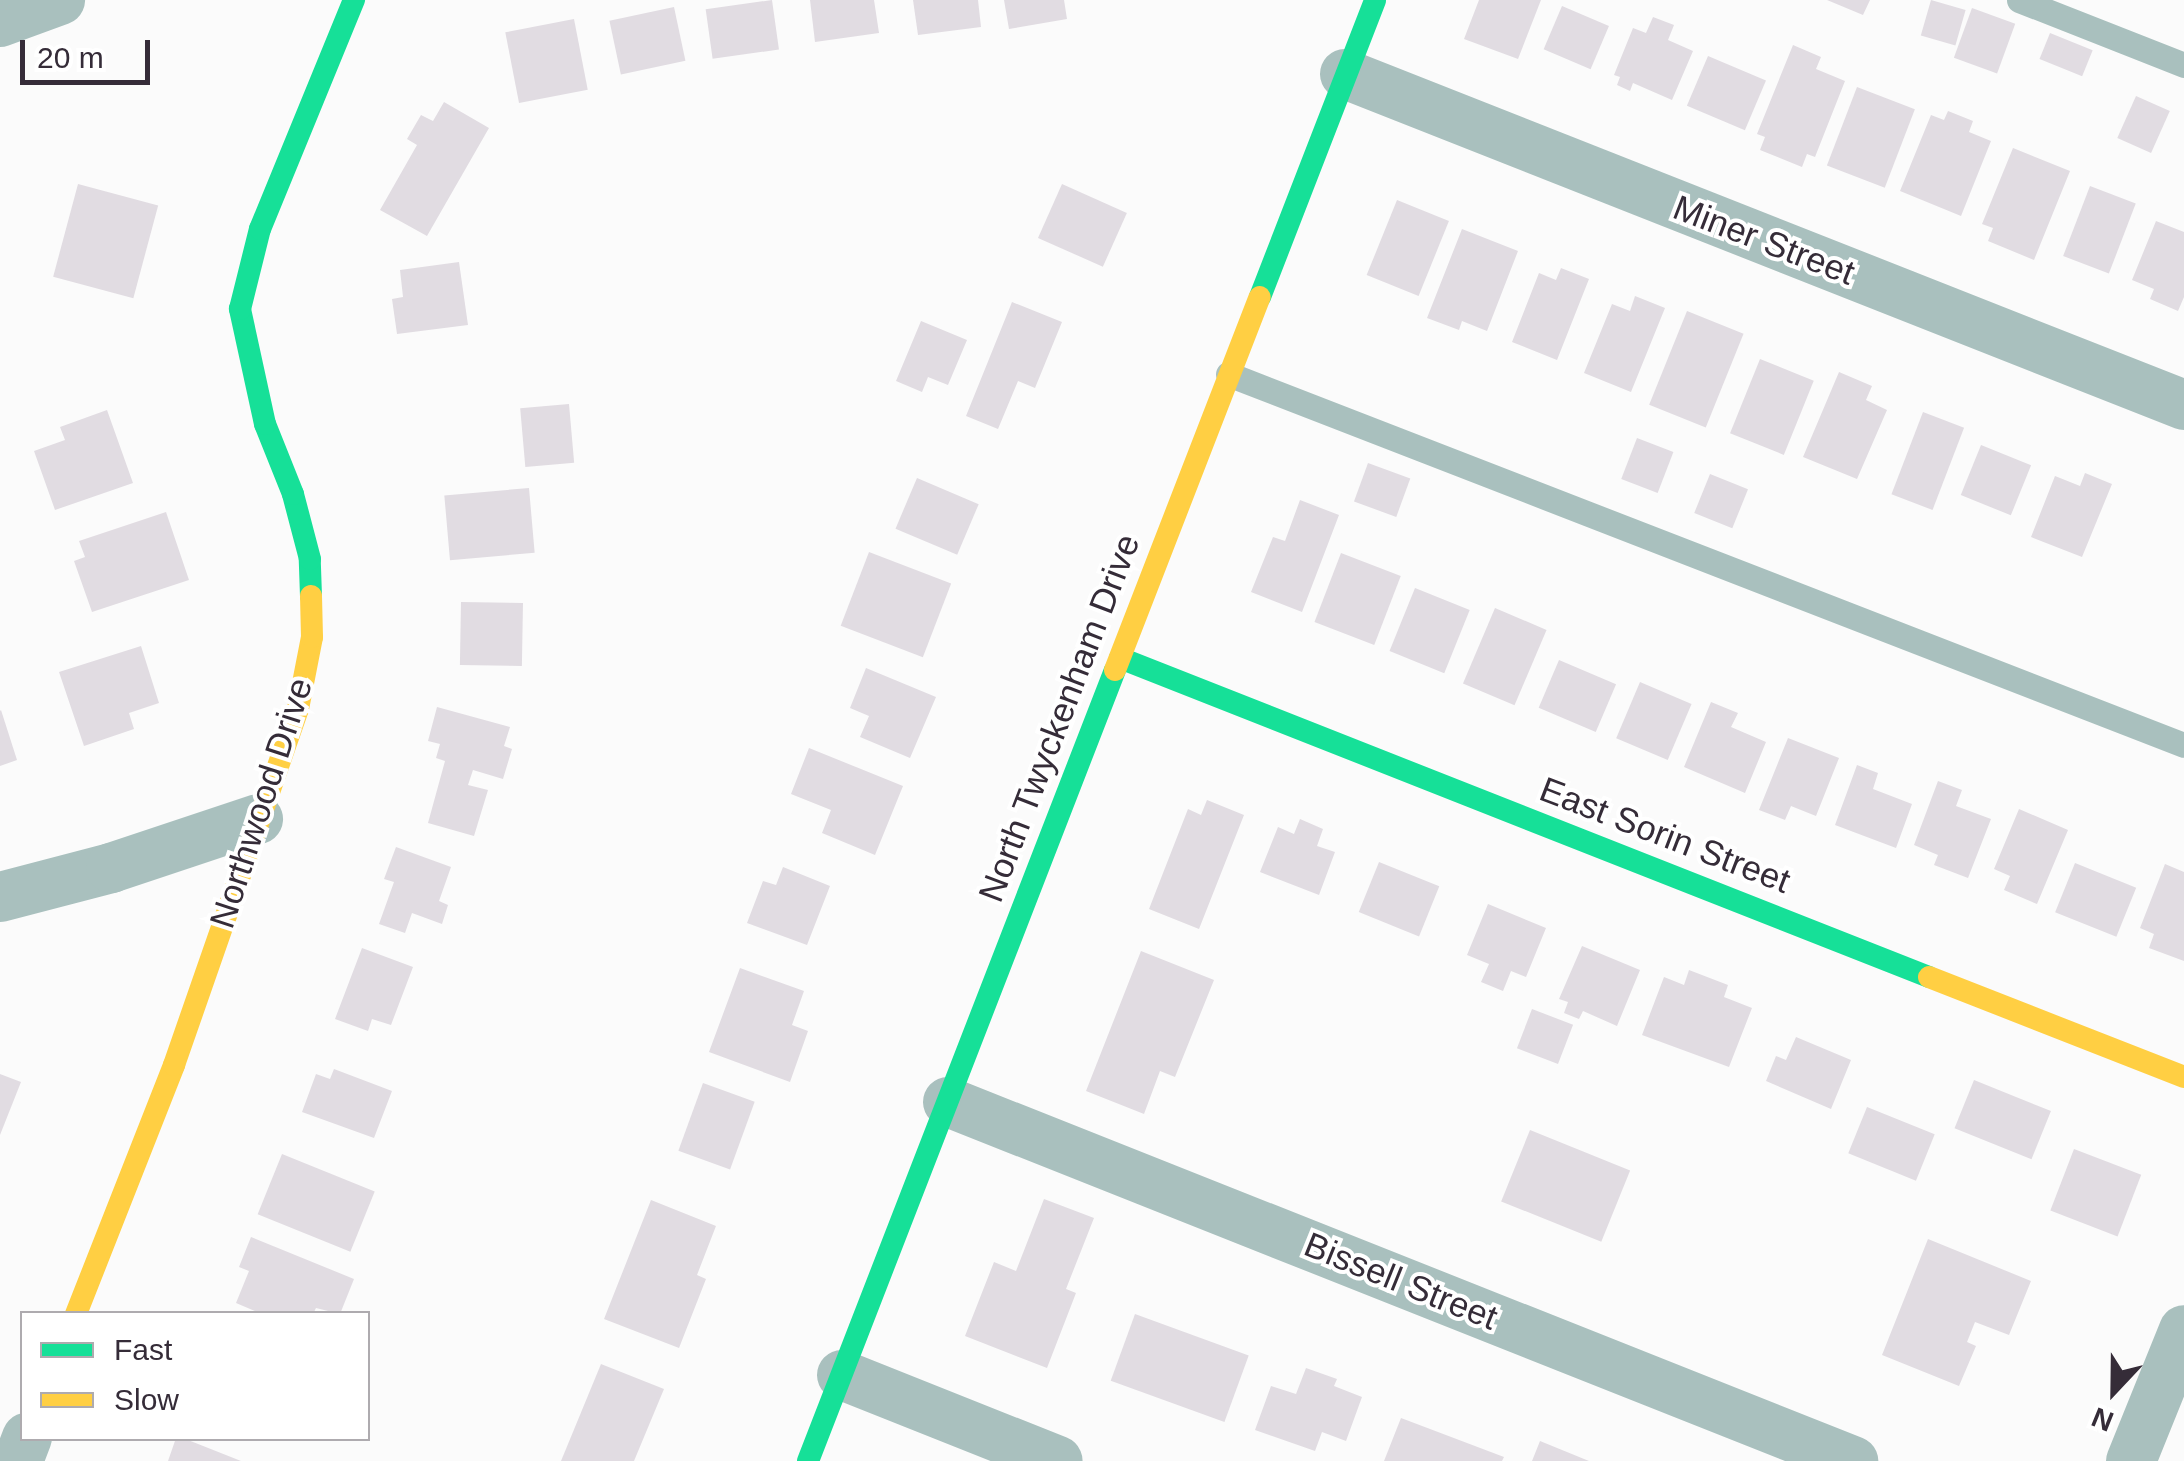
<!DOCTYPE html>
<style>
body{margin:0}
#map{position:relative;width:2184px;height:1461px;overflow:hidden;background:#fbfbfb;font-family:Arial,sans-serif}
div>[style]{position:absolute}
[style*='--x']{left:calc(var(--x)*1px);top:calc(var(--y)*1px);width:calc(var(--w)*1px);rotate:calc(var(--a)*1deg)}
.building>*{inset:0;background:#e1dce2;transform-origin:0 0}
.lane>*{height:25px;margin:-12.5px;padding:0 12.5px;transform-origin:12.5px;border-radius:12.5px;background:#a9c0be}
.street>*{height:50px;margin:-25px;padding:0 25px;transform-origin:25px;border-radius:25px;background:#a9c0be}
.fast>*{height:22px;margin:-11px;padding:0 11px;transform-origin:11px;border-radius:11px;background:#16e098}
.slow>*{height:22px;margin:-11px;padding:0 11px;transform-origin:11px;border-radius:11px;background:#ffcf43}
span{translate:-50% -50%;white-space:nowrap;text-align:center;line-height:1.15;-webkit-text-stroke:8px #fff;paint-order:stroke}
.street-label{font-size:35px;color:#352c38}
.legend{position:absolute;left:20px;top:1311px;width:350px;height:130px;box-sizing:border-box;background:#fff;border:2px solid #aeabaf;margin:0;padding:12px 18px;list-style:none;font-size:30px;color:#352c38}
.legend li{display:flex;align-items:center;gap:20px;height:50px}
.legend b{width:50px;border:2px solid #aeabaf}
.north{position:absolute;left:2064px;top:1341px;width:100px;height:100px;-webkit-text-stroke:8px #fff;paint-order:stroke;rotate:202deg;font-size:28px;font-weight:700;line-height:40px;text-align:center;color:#352c38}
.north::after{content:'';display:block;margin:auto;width:35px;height:45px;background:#352c38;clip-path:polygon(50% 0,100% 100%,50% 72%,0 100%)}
.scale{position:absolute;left:20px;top:40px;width:130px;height:45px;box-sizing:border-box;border:5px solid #352c38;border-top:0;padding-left:12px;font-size:30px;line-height:35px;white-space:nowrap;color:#352c38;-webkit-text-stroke:8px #fff;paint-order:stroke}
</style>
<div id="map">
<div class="building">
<i style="left:772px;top:0;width:50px;height:67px;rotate:82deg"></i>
<i style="clip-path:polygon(810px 0,874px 0,879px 33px,815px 42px)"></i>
<i style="clip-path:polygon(913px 0,978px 0,981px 27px,918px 35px)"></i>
<i style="clip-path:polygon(1004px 0,1064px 0,1067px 19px,1009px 29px)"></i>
<i style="clip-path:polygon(1479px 0,1541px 0,1518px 59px,1464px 39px)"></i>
<i style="clip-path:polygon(1827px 0,1870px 0,1863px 15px)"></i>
<i style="left:1931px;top:0;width:36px;height:37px;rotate:16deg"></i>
<i style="left:1562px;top:6px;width:51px;height:47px;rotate:23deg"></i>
<i style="left:674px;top:7px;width:55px;height:66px;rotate:78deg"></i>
<i style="left:1972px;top:8px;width:46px;height:53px;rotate:20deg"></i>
<i style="clip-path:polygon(1653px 17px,1674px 25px,1668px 40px,1693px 51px,1672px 100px,1633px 83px,1630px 91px,1617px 85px,1620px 77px,1614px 75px,1633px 28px,1646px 33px)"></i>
<i style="left:574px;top:19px;width:72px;height:70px;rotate:79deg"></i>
<i style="left:2050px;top:33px;width:46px;height:28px;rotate:22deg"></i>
<i style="clip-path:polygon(1793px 45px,1821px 57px,1816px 69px,1845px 81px,1815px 157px,1807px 154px,1802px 167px,1760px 150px,1765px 137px,1757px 134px)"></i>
<i style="left:1708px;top:56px;width:63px;height:54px;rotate:23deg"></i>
<i style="left:1857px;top:87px;width:62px;height:84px;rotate:21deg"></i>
<i style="left:2136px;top:96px;width:37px;height:46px;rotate:24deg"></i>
<i style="clip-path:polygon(444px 102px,489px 128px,427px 236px,380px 210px,417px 145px,407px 139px,421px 115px,433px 121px)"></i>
<i style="clip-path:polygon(1948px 111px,1973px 121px,1969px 132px,1991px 141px,1961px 216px,1900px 191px,1931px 115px,1944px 120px)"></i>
<i style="clip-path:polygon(2013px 148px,2070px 171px,2034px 260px,1988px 241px,1993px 228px,1982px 224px)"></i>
<i style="left:78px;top:184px;width:83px;height:96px;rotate:15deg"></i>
<i style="left:1062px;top:184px;width:71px;height:59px;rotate:24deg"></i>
<i style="left:2090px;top:186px;width:49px;height:75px;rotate:21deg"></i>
<i style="left:1397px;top:200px;width:56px;height:81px;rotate:22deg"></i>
<i style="clip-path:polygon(2156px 221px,2184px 232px,2184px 297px,2178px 311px,2150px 299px,2154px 289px,2132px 280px)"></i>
<i style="clip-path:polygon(1462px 229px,1518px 251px,1487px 331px,1462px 321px,1459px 330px,1427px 318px)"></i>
<i style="clip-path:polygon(459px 262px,468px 325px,397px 334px,392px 299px,403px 297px,400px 270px)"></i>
<i style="clip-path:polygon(1561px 268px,1589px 279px,1557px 360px,1512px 342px,1539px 273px,1556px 280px)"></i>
<i style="clip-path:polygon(1635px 296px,1665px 308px,1631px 392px,1584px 373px,1612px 304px,1630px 311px)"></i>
<i style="clip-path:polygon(1012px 302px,1062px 322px,1035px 388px,1018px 381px,998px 429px,966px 416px)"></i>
<i style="left:1687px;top:311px;width:61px;height:101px;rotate:22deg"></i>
<i style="clip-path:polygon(921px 321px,967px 340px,948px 385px,928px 377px,922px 392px,896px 381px)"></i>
<i style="left:1760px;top:359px;width:58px;height:80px;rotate:22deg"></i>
<i style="clip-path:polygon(1839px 372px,1872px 386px,1866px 400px,1887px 410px,1857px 479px,1803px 457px)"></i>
<i style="left:569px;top:404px;width:59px;height:49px;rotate:85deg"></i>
<i style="clip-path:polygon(107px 410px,133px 483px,55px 510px,34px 451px,65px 440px,60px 427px)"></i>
<i style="left:1923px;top:412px;width:44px;height:88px;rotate:21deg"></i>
<i style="left:1637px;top:438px;width:39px;height:44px;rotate:21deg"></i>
<i style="left:1981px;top:445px;width:54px;height:54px;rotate:22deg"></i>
<i style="left:1368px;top:463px;width:45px;height:41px;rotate:20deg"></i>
<i style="clip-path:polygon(2085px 473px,2112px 484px,2082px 557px,2031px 537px,2055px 476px,2080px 486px)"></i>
<i style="left:1710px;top:474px;width:41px;height:42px;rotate:22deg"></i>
<i style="left:917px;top:478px;width:67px;height:55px;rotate:23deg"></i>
<i style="left:529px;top:488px;width:65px;height:85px;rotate:85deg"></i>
<i style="clip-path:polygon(1300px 500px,1339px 515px,1302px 612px,1251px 592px,1273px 537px,1285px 541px)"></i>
<i style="clip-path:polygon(166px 512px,189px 580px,92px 612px,74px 561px,85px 557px,79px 541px)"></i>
<i style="left:869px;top:552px;width:88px;height:79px;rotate:21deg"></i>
<i style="left:1341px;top:553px;width:64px;height:74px;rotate:21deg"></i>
<i style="left:1415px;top:588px;width:59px;height:68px;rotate:22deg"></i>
<i style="left:461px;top:602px;width:62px;height:63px;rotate:1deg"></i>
<i style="left:1495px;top:608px;width:56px;height:82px;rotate:23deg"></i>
<i style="clip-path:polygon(141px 646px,159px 703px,129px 713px,134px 729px,84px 746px,59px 672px)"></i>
<i style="left:1559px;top:660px;width:62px;height:52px;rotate:23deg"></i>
<i style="clip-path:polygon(866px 668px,936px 697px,910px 758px,860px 737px,869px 716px,850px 708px)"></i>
<i style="left:1640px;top:682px;width:56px;height:61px;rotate:23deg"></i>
<i style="clip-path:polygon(1711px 702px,1738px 713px,1731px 727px,1766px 742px,1745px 793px,1684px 767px)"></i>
<i style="clip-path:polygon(437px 707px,510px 727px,504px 746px,512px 749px,503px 779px,473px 770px,468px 785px,488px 790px,474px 836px,428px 823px,445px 761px,436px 758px,440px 744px,428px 741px)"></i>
<i style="clip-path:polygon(1px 710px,17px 760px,0 766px,0 711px)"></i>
<i style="clip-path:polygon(1788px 738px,1839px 758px,1816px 816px,1791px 806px,1785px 820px,1759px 810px)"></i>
<i style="clip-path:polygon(809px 748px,903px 786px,875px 855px,822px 833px,831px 810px,791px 794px)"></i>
<i style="clip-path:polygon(1857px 765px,1878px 773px,1873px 789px,1912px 804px,1896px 848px,1835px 825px)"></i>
<i style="clip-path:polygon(1938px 781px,1962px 790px,1956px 806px,1991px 819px,1968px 878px,1934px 865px,1938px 855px,1914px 845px)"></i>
<i style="clip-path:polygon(1207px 800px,1244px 815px,1199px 929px,1149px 909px,1188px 809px,1201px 815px)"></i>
<i style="clip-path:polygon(2019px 809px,2068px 830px,2037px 904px,2004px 890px,2010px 876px,1994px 869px)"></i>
<i style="clip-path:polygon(1300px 819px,1323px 829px,1317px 846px,1335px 852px,1319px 895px,1260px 872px,1278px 827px,1294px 834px)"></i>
<i style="clip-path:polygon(396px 847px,451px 867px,439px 901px,448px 905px,442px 924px,412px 913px,405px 933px,379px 924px,394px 882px,384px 879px)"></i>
<i style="left:1379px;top:862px;width:65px;height:54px;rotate:22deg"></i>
<i style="left:2075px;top:863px;width:66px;height:53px;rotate:22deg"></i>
<i style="clip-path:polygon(2165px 864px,2184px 872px,2184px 961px,2149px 948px,2154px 934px,2140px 928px)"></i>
<i style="clip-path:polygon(783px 867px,830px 886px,807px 945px,747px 923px,763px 881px,776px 885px)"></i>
<i style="clip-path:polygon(1488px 904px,1546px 928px,1526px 977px,1511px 971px,1503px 991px,1481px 982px,1489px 964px,1467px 955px)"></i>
<i style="clip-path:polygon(1582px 946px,1640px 970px,1617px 1026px,1583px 1011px,1579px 1019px,1564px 1013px,1568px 1002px,1559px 999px)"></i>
<i style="clip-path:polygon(362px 948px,413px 967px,391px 1025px,372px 1019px,368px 1031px,335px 1019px)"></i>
<i style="clip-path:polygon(1141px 951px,1214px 980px,1175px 1077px,1160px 1071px,1144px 1114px,1086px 1091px)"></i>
<i style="clip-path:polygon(740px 968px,804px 991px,792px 1025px,808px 1031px,790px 1082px,709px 1052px)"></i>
<i style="clip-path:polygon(1689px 970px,1728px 985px,1724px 997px,1752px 1008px,1729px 1067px,1642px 1035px,1664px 977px,1684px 985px)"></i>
<i style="left:1532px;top:1009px;width:44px;height:42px;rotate:21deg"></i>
<i style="clip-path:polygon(1796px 1037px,1851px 1060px,1831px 1109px,1766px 1081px,1776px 1056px,1786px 1060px)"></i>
<i style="clip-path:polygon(334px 1069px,392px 1091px,374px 1138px,302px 1112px,316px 1074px,330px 1079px)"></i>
<i style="clip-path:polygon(0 1074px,21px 1082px,0 1135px)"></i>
<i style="left:1974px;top:1080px;width:83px;height:52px;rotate:22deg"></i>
<i style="left:703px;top:1083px;width:55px;height:72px;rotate:20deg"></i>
<i style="left:1867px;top:1107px;width:73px;height:50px;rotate:22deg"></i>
<i style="left:1530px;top:1130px;width:108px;height:77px;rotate:22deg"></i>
<i style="left:2074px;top:1149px;width:72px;height:66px;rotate:21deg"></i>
<i style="left:282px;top:1154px;width:100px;height:65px;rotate:22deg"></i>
<i style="clip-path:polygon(1044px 1199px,1094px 1218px,1066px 1289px,1076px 1293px,1047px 1368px,965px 1336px,994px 1262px,1016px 1271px)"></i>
<i style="clip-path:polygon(651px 1200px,716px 1226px,697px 1275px,706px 1279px,679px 1348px,604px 1319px)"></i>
<i style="clip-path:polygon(251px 1237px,354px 1279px,340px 1314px,316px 1308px,313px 1314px,262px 1314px,236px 1303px,249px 1271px,239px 1267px)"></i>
<i style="clip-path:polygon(1928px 1239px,2031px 1281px,2009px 1335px,1975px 1322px,1967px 1342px,1976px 1346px,1959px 1386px,1882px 1355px)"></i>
<i style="left:1135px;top:1314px;width:121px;height:71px;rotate:20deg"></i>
<i style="clip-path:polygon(601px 1364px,664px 1389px,634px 1461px,561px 1461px)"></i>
<i style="clip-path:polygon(1306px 1368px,1337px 1379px,1334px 1386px,1362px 1397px,1346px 1441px,1322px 1432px,1315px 1451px,1255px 1430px,1271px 1386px,1296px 1394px)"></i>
<i style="clip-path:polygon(1401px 1418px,1504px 1457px,1502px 1461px,1384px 1461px)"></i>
<i style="clip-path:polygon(176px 1438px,183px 1438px,241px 1461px,168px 1461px)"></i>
<i style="clip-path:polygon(1540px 1441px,1589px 1461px,1532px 1461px)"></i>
</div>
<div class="lane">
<i style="--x:2019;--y:0;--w:177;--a:21.5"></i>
<i style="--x:1228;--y:374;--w:1025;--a:21.21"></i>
</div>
<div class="street">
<i style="--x:0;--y:22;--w:64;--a:-20.1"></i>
<i style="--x:1345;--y:74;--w:902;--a:21.53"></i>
<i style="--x:0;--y:897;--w:115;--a:-14.6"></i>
<i style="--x:111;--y:868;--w:155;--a:-18.4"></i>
<i style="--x:948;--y:1102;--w:974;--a:21.64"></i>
<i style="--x:842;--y:1375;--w:232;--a:21.7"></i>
<i style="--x:18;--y:1461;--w:25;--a:-69"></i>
<i style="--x:2131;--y:1461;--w:141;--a:-68"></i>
</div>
<div class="fast">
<i style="--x:1260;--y:297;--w:318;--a:-68.8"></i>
<i style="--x:311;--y:596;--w:37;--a:-92"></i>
<i style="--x:310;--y:559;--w:67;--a:-104.7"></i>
<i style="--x:293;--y:494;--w:75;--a:-111.8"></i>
<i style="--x:265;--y:424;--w:118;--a:-102.3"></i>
<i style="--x:240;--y:309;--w:82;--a:-76"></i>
<i style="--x:260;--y:229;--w:248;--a:-67.7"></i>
<i style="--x:1120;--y:658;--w:870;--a:21.52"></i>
<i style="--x:808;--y:1461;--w:848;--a:-68.79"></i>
</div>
<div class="slow">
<i style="--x:1115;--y:670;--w:400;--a:-68.8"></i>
<i style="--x:1929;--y:977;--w:274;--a:21.4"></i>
<i style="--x:76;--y:1314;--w:268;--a:-68.5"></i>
<i style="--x:174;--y:1065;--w:377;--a:-70.8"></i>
<i style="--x:298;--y:709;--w:73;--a:-79"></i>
<i style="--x:312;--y:637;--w:41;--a:-91.4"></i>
</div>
<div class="street-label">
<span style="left:1764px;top:240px;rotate:21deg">Miner Street</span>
<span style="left:1059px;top:718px;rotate:-69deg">North Twyckenham Drive</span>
<span style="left:261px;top:803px;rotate:-72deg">Northwood Drive</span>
<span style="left:1665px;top:835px;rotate:21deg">East Sorin Street</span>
<span style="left:1401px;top:1281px;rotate:22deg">Bissell Street</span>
</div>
<ul class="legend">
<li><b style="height:12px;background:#16e098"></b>Fast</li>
<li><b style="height:12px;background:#ffcf43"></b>Slow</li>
</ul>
<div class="north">N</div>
<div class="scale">20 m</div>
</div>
